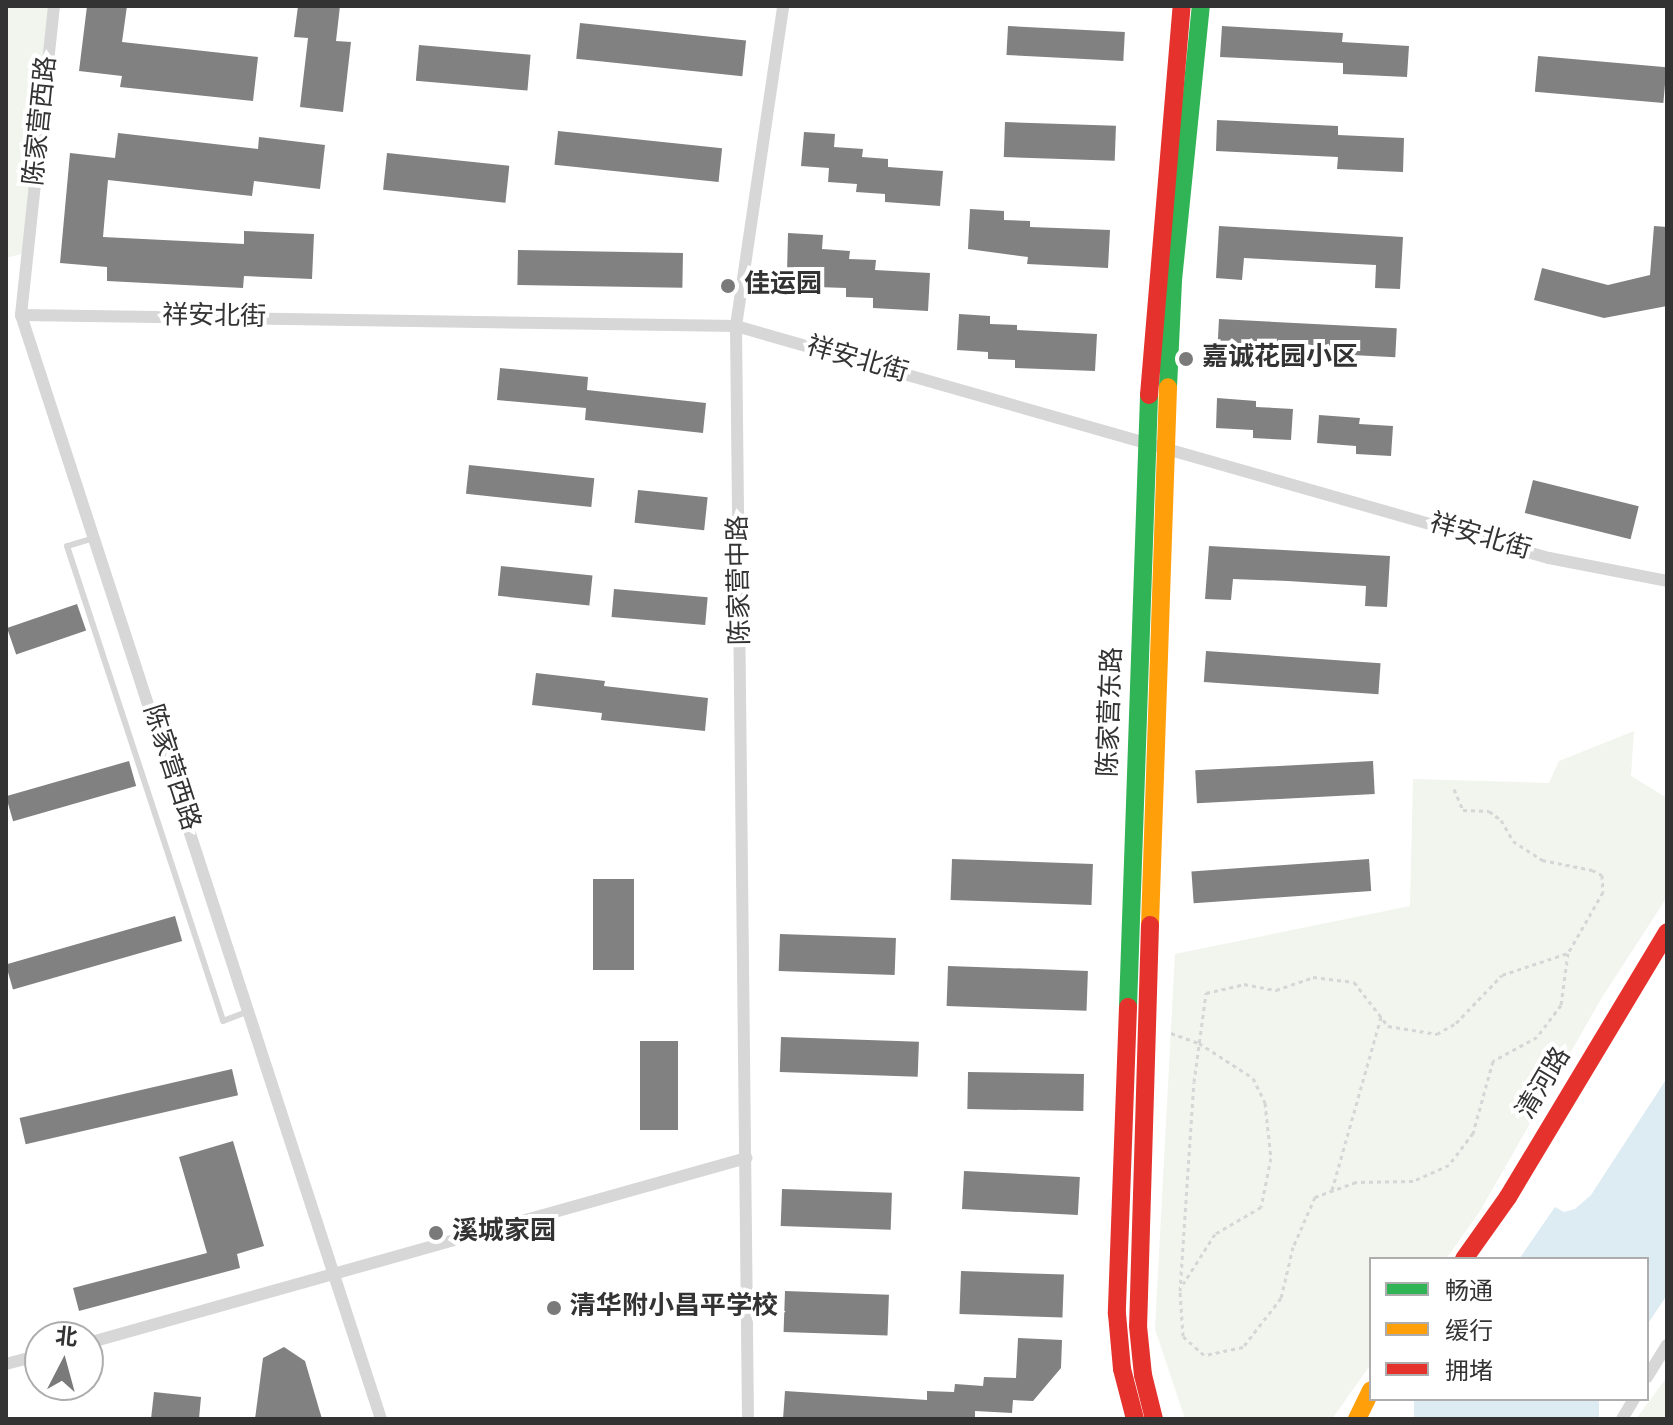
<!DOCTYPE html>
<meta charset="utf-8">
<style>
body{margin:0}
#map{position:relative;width:1673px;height:1425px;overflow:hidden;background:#fff;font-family:Overpass,"Noto Sans SC",sans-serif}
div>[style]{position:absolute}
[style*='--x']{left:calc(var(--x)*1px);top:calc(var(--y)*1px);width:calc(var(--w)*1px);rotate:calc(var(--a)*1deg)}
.green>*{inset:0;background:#f1f5ed}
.water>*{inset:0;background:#ddebf3;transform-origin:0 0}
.building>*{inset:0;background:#818181;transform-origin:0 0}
.path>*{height:3px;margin-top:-1.5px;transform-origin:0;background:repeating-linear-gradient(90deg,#d6d6d6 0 4px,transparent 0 8px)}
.lane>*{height:6px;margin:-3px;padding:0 3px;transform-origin:3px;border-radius:3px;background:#d7d7d7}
.street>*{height:12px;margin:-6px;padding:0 6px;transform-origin:6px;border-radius:6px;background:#d7d7d7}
.fast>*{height:18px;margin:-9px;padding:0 9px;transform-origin:9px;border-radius:9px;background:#30b455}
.slow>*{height:18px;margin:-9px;padding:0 9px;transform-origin:9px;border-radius:9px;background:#ff9f0a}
.jam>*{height:18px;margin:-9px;padding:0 9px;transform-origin:9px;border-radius:9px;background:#e5322d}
.dots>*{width:22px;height:22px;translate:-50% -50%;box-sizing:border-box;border:4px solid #fff;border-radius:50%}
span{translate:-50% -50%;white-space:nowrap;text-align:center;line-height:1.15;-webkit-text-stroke:8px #fff;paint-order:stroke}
.street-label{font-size:26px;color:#333}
.poi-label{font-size:26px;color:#333;font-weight:700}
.left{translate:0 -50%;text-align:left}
.frame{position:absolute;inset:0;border:8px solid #333;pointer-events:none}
.legend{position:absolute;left:1369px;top:1257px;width:280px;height:144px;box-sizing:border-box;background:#fff;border:2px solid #adadad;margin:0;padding:10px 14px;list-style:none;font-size:24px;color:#333}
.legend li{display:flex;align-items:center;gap:16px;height:40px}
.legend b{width:40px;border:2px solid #adadad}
.north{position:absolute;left:24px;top:1321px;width:80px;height:80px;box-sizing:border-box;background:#fff;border:2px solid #adadad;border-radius:50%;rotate:6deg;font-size:22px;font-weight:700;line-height:32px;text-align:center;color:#333}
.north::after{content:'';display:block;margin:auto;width:28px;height:36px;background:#7a7a7a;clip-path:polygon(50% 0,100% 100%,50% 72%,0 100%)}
</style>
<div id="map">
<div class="green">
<i style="clip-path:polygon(6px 6px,54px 6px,28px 252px,6px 258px)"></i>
<i style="clip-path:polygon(1634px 731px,1631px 776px,1667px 798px,1667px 897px,1601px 999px,1480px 1211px,1446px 1259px,1371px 1259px,1371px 1364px,1332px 1419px,1185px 1419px,1155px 1329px,1175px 954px,1410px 906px,1413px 779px,1549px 783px,1559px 761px)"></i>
<i style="clip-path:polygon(1667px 1377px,1667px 1419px,1636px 1419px)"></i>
</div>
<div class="water">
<i style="clip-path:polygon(1667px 1078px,1667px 1295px,1647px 1325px,1647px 1259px,1519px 1259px,1555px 1207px,1564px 1212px,1575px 1209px,1591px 1195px)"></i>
<i style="left:1414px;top:1399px;width:185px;height:23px"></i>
</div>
<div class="building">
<i style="clip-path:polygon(87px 6px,127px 6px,122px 42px,258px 57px,253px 101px,120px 87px,122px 76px,79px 71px)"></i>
<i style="clip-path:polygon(298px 6px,340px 6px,336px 41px,351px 42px,343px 112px,300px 107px,308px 38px,294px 37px)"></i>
<i style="left:580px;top:23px;width:167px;height:36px;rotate:6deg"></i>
<i style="left:1008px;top:26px;width:117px;height:29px;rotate:3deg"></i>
<i style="clip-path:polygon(1222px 26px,1343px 33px,1342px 42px,1409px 46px,1407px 77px,1343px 74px,1343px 63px,1220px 57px)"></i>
<i style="left:419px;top:45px;width:112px;height:36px;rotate:5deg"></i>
<i style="left:1538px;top:56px;width:129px;height:36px;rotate:5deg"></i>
<i style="clip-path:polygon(1217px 120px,1338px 126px,1338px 135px,1404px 138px,1403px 172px,1337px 169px,1338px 157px,1216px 151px)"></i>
<i style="left:1005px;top:122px;width:111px;height:35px;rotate:2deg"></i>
<i style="left:558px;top:131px;width:165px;height:34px;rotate:6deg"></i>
<i style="clip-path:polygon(804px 132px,835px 134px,834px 147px,863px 149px,862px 157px,888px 159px,888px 167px,943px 171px,940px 206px,885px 202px,885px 194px,856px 192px,857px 184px,828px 182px,829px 168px,801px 166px)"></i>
<i style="clip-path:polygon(118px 133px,258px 149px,259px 137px,325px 145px,320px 189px,254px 181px,252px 196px,108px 180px,103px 237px,244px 244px,244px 231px,314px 234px,312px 279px,244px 276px,243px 288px,107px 281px,107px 267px,60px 263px,70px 153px,115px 158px)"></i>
<i style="left:387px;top:153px;width:123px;height:37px;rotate:6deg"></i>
<i style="clip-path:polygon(970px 209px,1004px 211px,1004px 220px,1030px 221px,1030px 227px,1110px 230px,1108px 268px,1027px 264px,1028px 257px,968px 249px)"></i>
<i style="clip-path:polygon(1219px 226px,1403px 237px,1400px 289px,1375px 288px,1376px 265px,1244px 258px,1242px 280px,1216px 278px)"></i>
<i style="clip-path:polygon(1654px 226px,1667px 227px,1667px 306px,1604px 318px,1534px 300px,1542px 268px,1608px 285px,1650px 275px)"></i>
<i style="clip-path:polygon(788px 233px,823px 235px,822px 249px,850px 251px,849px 259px,876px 260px,875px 270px,930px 273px,928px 311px,873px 308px,873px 298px,846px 297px,846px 288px,817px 287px,818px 275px,787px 273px)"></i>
<i style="left:518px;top:250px;width:165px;height:35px;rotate:1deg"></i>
<i style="clip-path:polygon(959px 314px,990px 316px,990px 324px,1017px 325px,1017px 330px,1097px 334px,1095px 371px,1015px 368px,1015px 360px,988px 359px,988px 352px,957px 350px)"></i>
<i style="left:1219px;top:319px;width:178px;height:29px;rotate:3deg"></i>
<i style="clip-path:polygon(500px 368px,588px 377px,587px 390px,706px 403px,703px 433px,585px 420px,586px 408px,497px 400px)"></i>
<i style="clip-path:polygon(1217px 398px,1256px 401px,1256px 407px,1293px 409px,1291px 440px,1253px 438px,1253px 430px,1216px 428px)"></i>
<i style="clip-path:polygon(1319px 415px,1360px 418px,1359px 424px,1393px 426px,1391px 456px,1356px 454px,1356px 446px,1317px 443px)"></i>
<i style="left:469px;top:465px;width:126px;height:29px;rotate:6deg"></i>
<i style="left:1533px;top:480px;width:109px;height:34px;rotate:14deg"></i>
<i style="left:638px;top:490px;width:70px;height:33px;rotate:6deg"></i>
<i style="clip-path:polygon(1209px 546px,1390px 556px,1387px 607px,1365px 606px,1366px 586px,1288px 581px,1233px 579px,1231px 600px,1205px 599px)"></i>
<i style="left:501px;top:566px;width:92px;height:30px;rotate:6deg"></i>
<i style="left:614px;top:589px;width:94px;height:28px;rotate:5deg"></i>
<i style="left:77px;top:604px;width:28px;height:74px;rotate:71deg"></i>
<i style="left:1206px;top:651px;width:175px;height:31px;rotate:4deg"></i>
<i style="clip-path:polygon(536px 673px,605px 681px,604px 686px,708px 698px,705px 731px,601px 720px,602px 713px,532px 705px)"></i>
<i style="left:129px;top:761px;width:26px;height:128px;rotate:74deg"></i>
<i style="left:1373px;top:761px;width:33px;height:178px;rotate:87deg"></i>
<i style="left:952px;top:859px;width:141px;height:41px;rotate:2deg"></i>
<i style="left:1369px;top:859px;width:32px;height:178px;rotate:86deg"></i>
<i style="left:593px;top:879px;width:41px;height:91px"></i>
<i style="left:175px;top:916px;width:26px;height:176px;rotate:74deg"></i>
<i style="left:780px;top:934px;width:116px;height:37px;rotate:2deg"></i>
<i style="left:948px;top:966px;width:140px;height:40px;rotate:2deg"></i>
<i style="left:781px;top:1037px;width:138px;height:35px;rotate:2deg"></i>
<i style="left:640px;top:1041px;width:38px;height:89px"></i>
<i style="left:232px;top:1069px;width:27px;height:218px;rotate:77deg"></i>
<i style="left:968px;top:1072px;width:116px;height:37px;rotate:1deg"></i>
<i style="clip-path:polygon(233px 1141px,264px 1246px,237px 1254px,240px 1268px,79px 1311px,73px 1288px,207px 1253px,179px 1157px)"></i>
<i style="left:964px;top:1171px;width:116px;height:38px;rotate:3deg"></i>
<i style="left:782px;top:1189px;width:110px;height:37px;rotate:2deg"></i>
<i style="left:961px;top:1271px;width:103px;height:43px;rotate:2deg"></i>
<i style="left:785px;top:1291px;width:104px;height:41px;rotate:2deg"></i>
<i style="clip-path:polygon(1018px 1338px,1062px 1340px,1061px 1368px,1033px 1401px,1013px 1400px,1012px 1413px,975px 1411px,975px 1419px,783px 1419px,785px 1391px,927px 1400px,927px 1391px,954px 1392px,955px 1384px,983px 1386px,984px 1377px,1016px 1378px)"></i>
<i style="clip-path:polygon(284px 1347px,305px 1361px,322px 1419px,255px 1419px,263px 1358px)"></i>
<i style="clip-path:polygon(154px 1392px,201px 1397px,199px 1419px,151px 1419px)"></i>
</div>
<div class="path">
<i style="--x:1454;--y:789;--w:23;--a:67"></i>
<i style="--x:1463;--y:810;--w:26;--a:2"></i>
<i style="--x:1489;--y:811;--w:15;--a:37"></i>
<i style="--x:1501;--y:820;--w:24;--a:60"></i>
<i style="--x:1513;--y:841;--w:35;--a:33"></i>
<i style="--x:1542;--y:860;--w:51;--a:11.3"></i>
<i style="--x:1592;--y:870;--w:11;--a:27"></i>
<i style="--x:1602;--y:875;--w:17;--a:87"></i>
<i style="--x:1603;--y:892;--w:70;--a:119.8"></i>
<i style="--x:1568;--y:953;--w:52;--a:97.7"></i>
<i style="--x:1561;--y:1005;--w:40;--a:127"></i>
<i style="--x:1537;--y:1037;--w:50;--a:151.4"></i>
<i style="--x:1493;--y:1061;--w:75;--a:105.5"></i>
<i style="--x:1473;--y:1133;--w:40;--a:127"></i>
<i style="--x:1449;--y:1165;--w:39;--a:156"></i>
<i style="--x:1413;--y:1181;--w:57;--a:179"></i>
<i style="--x:1356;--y:1182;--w:44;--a:159.9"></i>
<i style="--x:1315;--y:1197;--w:55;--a:113.7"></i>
<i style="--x:1293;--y:1247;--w:52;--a:103.2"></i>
<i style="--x:1281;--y:1298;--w:62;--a:127.8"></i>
<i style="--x:1243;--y:1347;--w:40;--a:168"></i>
<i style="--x:1204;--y:1355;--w:28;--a:-138"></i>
<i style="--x:1183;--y:1336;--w:45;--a:-93.8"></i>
<i style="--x:1180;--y:1291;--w:209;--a:-86.2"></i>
<i style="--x:1194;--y:1082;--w:90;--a:-82.3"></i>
<i style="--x:1206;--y:993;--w:39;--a:-13"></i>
<i style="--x:1244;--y:984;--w:33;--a:11"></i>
<i style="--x:1276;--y:990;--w:39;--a:-19"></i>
<i style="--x:1313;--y:977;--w:41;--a:7"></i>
<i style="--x:1354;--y:982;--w:56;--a:52.3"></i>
<i style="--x:1388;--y:1026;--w:50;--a:9.3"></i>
<i style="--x:1437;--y:1034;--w:22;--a:-30"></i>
<i style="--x:1456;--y:1023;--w:66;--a:-46.2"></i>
<i style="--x:1502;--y:975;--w:70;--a:-18.4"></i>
<i style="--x:1171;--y:1033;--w:30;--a:20"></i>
<i style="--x:1199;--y:1043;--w:64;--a:32.9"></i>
<i style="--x:1253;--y:1078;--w:28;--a:64"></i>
<i style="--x:1265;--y:1103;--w:55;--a:83.8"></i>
<i style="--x:1271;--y:1158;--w:50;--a:101.5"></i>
<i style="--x:1261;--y:1207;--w:53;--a:149.6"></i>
<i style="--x:1215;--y:1234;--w:59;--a:122.6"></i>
<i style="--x:1332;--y:1190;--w:180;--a:-74.2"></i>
</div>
<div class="lane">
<i style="--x:94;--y:538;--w:28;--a:163"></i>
<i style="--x:67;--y:546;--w:500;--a:71.8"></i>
<i style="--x:223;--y:1021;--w:28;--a:-21"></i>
</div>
<div class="street">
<i style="--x:54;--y:6;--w:311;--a:96.1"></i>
<i style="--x:21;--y:315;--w:1161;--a:71.94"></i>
<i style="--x:21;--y:315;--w:715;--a:0.88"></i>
<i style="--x:736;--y:326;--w:845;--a:15.93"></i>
<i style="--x:1549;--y:558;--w:120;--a:11"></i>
<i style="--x:88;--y:1343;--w:684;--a:-15.7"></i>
<i style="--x:6;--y:1364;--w:35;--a:-15"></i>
<i style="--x:1647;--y:1377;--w:38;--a:-58"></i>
<i style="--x:748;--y:1419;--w:1093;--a:-90.63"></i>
<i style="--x:736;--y:326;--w:323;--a:-81.6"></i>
<i style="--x:1622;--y:1419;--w:23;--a:-59"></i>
</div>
<div class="fast">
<i style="--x:1168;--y:387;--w:107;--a:-87.3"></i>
<i style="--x:1173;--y:280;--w:275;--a:-84.2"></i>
<i style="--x:1128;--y:1007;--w:612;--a:-88.03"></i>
</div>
<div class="slow">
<i style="--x:1150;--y:925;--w:538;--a:-88.08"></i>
<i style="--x:1357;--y:1419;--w:32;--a:-64"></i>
</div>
<div class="jam">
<i style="--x:1149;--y:395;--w:390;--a:-85.2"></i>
<i style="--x:1150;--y:925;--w:401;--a:91.7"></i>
<i style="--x:1138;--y:1326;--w:49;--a:84.2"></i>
<i style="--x:1143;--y:1375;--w:45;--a:76"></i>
<i style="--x:1128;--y:1007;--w:307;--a:92.1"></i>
<i style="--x:1117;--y:1314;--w:55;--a:84.8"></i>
<i style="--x:1122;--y:1369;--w:52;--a:75.4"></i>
<i style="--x:1464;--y:1259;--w:76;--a:-54.6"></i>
<i style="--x:1508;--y:1197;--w:309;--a:-59"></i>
</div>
<div class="dots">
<i style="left:728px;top:286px;background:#7a7a7a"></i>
<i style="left:1186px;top:359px;background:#7a7a7a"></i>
<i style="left:436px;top:1233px;background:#7a7a7a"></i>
<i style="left:554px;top:1308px;background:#7a7a7a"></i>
</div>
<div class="street-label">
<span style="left:42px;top:121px;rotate:-84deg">陈家营西路</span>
<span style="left:214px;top:318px;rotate:1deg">祥安北街</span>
<span style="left:857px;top:361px;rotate:16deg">祥安北街</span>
<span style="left:1480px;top:538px;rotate:16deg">祥安北街</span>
<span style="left:741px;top:580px;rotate:-91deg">陈家营中路</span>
<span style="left:1112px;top:712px;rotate:-88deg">陈家营东路</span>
<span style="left:170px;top:768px;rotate:72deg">陈家营西路</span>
<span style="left:1545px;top:1084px;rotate:-59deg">清河路</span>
</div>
<div class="poi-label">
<span class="left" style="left:744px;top:286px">佳运园</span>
<span class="left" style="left:1202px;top:359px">嘉诚花园小区</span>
<span class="left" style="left:452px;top:1233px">溪城家园</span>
<span class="left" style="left:570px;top:1308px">清华附小昌平学校</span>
</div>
<div class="frame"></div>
<ul class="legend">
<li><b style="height:10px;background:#30b455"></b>畅通</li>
<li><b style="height:10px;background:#ff9f0a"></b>缓行</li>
<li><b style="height:10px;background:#e5322d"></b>拥堵</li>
</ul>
<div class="north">北</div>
</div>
